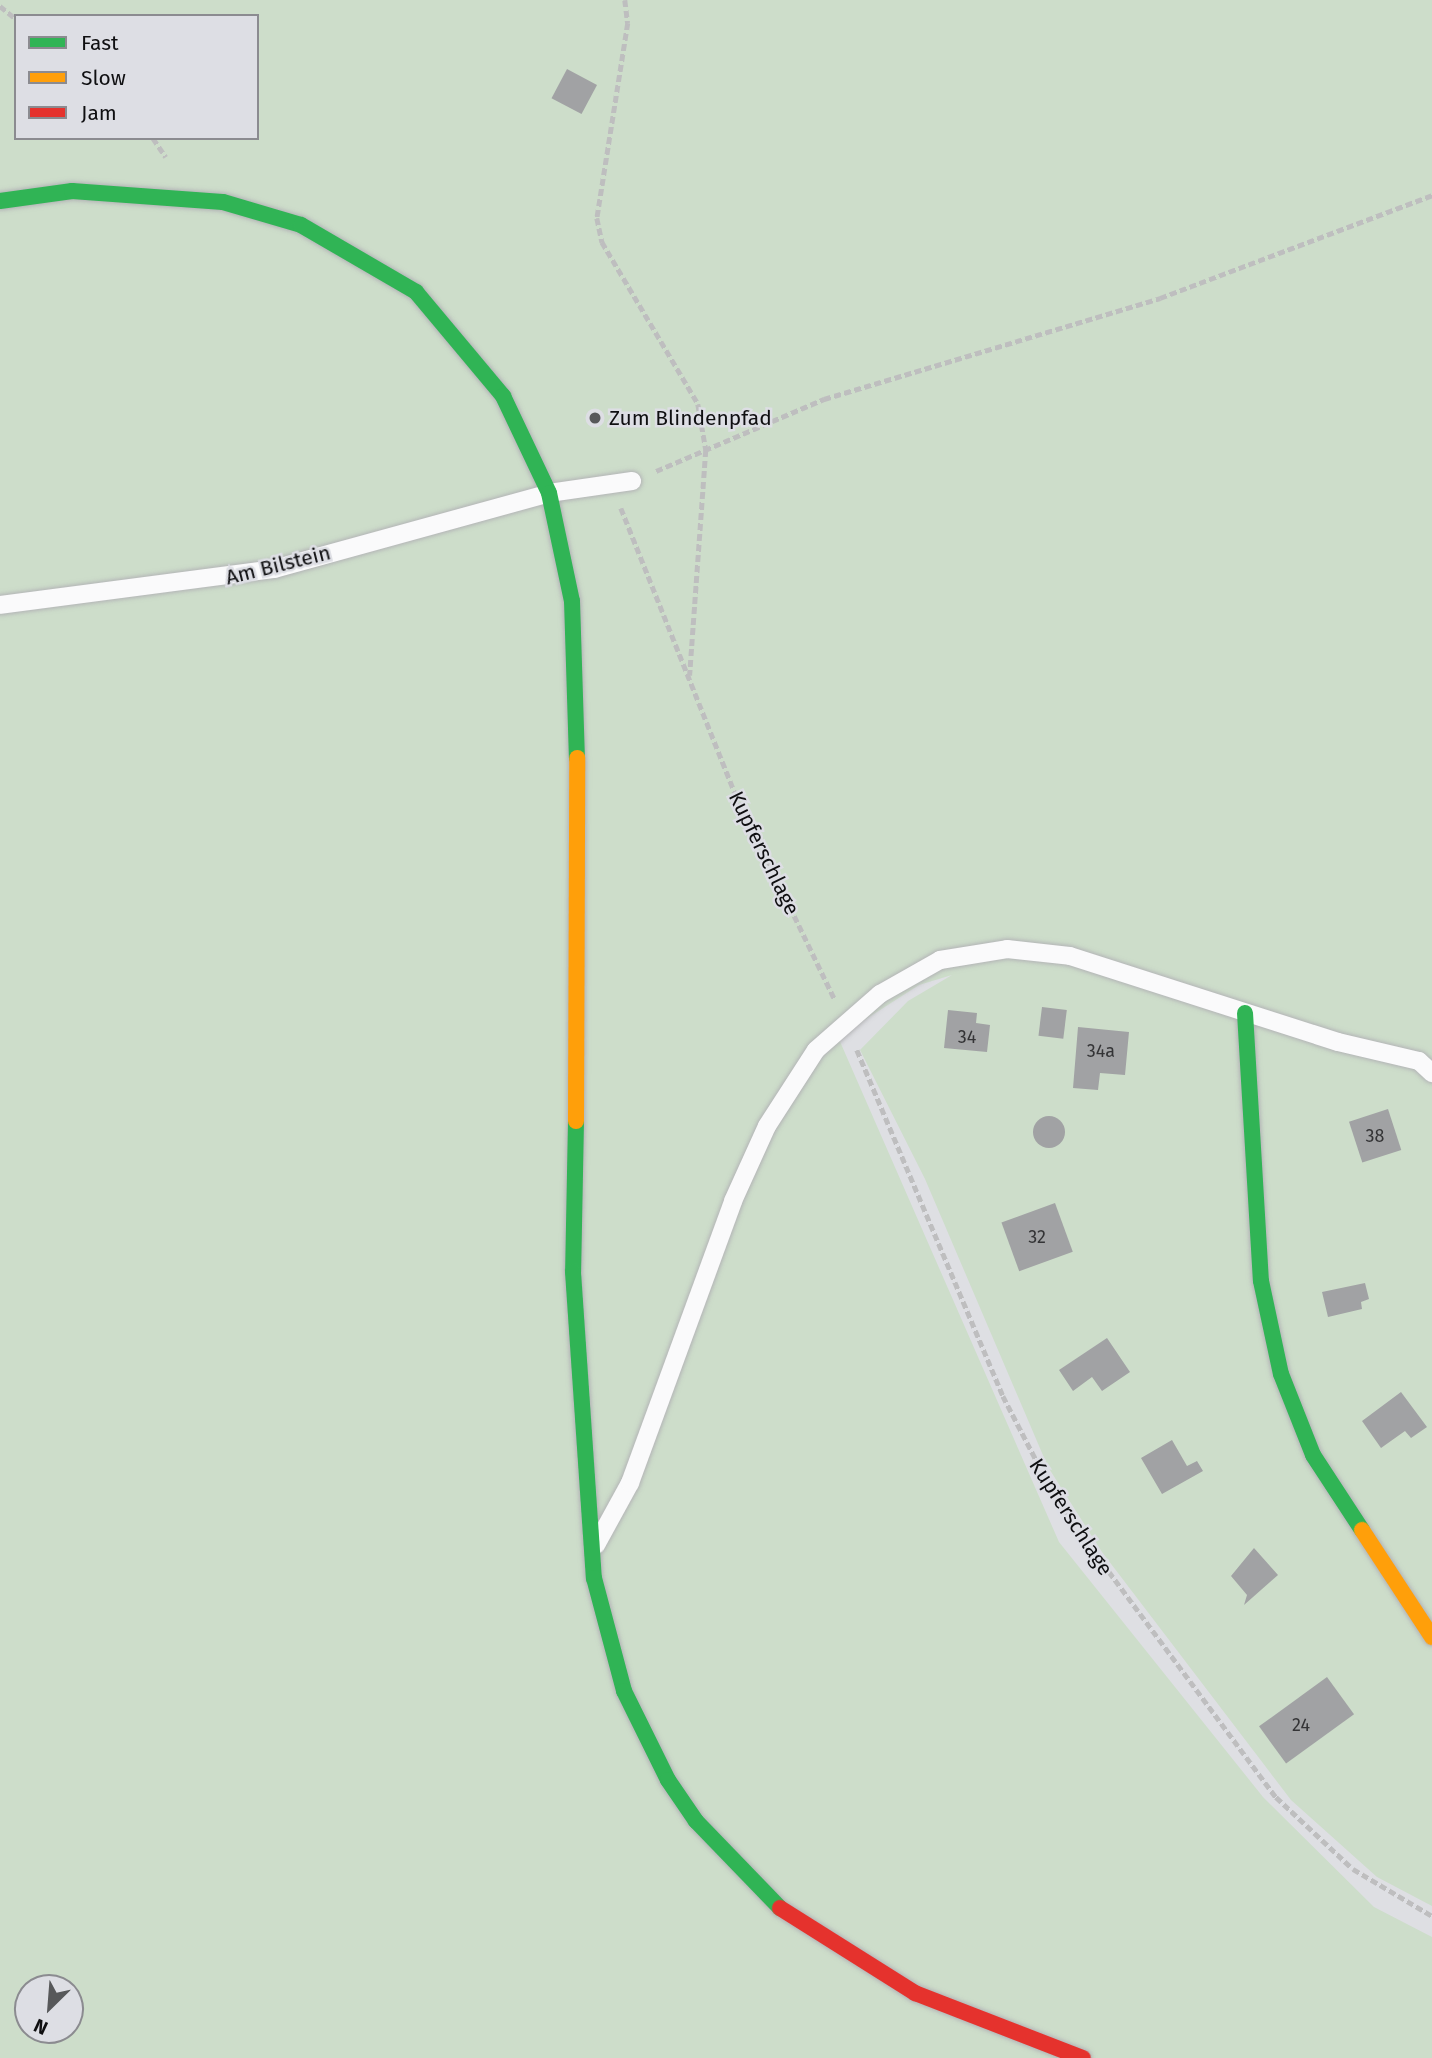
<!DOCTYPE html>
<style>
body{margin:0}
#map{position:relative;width:1432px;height:2058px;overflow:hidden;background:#dedfe3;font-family:"Fira Sans",sans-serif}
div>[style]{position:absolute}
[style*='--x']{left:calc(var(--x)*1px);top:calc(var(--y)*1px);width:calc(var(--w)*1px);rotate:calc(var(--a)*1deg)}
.green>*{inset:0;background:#cdddca}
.building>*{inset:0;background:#a1a2a4;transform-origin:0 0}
.round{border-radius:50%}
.path>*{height:4.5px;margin-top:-2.25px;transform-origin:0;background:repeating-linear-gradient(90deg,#bebebf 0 7px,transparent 0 10.5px)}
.roads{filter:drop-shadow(0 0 2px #b3b4b6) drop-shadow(0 0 2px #b3b4b6)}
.lane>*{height:18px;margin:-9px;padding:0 9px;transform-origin:9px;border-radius:9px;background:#fafafb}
.fast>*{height:16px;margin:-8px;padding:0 8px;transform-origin:8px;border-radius:8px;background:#30b455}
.slow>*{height:16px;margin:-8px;padding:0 8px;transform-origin:8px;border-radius:8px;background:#ff9f0a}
.jam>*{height:16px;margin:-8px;padding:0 8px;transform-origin:8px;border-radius:8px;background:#e5322d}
.dots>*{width:19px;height:19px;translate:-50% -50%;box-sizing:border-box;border:4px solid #dddee4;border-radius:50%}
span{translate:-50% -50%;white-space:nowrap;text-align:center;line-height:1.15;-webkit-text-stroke:5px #dddee4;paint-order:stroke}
.number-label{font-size:18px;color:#343436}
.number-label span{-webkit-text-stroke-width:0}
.poi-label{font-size:21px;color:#0f0f11}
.left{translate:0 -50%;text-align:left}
.street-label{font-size:21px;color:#0f0f11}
.legend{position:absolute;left:14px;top:14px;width:245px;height:126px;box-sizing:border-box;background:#dddee4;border:2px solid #8b8b90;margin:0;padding:9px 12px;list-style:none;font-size:21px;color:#0f0f11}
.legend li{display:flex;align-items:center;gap:14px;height:35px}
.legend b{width:35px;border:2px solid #8b8b90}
.north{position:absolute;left:14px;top:1974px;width:70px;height:70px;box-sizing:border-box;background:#dddee4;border:2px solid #8b8b90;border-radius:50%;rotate:205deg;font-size:19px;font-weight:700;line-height:28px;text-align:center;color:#0f0f11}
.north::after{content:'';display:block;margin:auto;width:24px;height:32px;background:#57585a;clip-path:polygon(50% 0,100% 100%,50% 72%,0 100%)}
</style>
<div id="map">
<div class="green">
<i style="clip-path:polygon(evenodd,0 0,1432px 0,1432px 1906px,1377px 1877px,1291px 1800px,1102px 1552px,1048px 1467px,925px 1179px,860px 1050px,908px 1001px,952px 975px,919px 985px,838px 1037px,1059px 1542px,1263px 1797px,1374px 1907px,1432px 1937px,1432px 2058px,0 2058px,0 0,16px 16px,257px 16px,257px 138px,16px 138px,16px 16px,0 0,28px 1988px,70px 1988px,70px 2030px,28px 2030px,28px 1988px)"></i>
</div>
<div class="building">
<i style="left:567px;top:69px;width:34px;height:33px;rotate:28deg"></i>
<i style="left:1042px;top:1007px;width:25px;height:29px;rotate:7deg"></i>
<i style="clip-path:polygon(948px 1010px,977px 1013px,976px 1023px,990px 1025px,987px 1052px,944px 1048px)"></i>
<i style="clip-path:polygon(1078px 1027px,1129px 1032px,1125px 1075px,1100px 1073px,1098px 1090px,1073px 1088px)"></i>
<i style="left:1388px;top:1109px;width:43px;height:41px;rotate:72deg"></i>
<i class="round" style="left:1033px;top:1116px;width:32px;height:32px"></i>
<i style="left:1055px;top:1203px;width:52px;height:57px;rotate:70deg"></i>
<i style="clip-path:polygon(1365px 1283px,1369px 1299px,1361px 1302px,1362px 1309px,1328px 1317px,1322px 1292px)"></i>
<i style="clip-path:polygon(1107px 1338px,1130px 1372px,1102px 1391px,1092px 1377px,1073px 1391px,1059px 1370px)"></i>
<i style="clip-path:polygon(1401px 1392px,1427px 1427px,1411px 1438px,1405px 1431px,1381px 1448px,1362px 1421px)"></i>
<i style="clip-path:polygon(1172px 1440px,1187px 1466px,1197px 1461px,1203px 1471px,1162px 1494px,1141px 1458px)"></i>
<i style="clip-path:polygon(1254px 1548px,1278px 1575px,1244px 1605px,1247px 1595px,1231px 1576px)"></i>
<i style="left:1327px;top:1677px;width:46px;height:84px;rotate:54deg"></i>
</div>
<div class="path">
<i style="--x:625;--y:0;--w:23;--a:83"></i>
<i style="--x:628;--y:23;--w:197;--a:99"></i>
<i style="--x:597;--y:218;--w:25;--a:78"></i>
<i style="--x:602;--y:242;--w:188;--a:59.3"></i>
<i style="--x:698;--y:404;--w:47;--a:80.1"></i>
<i style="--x:706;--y:450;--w:226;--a:94.1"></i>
<i style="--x:0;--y:6;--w:21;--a:39"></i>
<i style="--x:153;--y:138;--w:23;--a:56"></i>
<i style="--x:656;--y:471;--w:183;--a:-23.2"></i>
<i style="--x:824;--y:399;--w:351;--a:-16.7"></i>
<i style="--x:1160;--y:298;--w:291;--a:-20.7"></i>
<i style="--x:621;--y:508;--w:307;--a:68.2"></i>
<i style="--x:735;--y:793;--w:230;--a:64.2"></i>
<i style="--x:857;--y:1050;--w:376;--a:67.1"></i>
<i style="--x:1003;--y:1396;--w:122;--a:62.6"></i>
<i style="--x:1059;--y:1504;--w:365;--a:53.5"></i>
<i style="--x:1276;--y:1797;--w:105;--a:43.1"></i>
<i style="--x:1353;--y:1869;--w:92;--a:30.7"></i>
</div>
<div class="roads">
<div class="lane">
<i style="--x:0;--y:605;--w:276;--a:-7.5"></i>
<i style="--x:274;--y:569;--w:285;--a:-15.4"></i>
<i style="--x:549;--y:493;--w:84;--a:-8.2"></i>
<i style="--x:596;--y:1545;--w:71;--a:-61.3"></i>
<i style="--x:630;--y:1483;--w:300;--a:-69.9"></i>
<i style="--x:733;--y:1201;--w:82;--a:-65.6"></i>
<i style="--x:767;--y:1126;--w:90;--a:-57.2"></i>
<i style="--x:816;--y:1050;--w:85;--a:-41.2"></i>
<i style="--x:880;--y:994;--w:69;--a:-29.5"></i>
<i style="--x:940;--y:960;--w:68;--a:-9.3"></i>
<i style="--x:1007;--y:949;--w:63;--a:6.3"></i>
<i style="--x:1070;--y:956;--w:281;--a:17.8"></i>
<i style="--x:1338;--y:1042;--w:83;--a:13.2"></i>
<i style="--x:1419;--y:1061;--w:18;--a:43"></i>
</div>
<div class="fast">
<i style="--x:0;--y:201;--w:73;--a:-7.9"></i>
<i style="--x:72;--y:191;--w:151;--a:4.2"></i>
<i style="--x:223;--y:202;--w:81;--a:16.4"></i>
<i style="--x:301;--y:225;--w:133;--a:30.2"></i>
<i style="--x:416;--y:292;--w:136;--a:50.1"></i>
<i style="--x:503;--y:396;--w:107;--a:64.6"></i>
<i style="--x:549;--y:493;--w:110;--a:78"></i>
<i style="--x:572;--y:601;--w:157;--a:88.2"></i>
<i style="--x:1245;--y:1013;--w:268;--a:86.6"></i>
<i style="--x:1261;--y:1281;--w:95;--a:77.9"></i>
<i style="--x:1281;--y:1374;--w:87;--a:68.4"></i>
<i style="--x:1313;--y:1455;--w:90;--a:56.8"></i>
<i style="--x:576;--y:1121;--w:151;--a:91.1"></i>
<i style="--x:573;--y:1272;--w:307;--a:86.1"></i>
<i style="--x:594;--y:1578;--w:117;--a:75.1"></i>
<i style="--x:624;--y:1691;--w:99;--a:63.7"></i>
<i style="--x:668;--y:1780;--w:50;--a:55.7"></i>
<i style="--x:696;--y:1821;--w:121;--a:46"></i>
</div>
<div class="slow">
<i style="--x:576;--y:1121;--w:363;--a:-89.8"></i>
<i style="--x:1362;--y:1530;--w:128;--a:56.8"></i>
</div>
<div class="jam">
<i style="--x:780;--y:1908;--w:160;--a:32.2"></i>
<i style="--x:915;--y:1993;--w:180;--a:21.2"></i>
</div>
</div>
<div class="dots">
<i style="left:595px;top:418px;background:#57585a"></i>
</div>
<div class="number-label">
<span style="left:967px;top:1037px">34</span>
<span style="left:1101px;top:1051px">34a</span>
<span style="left:1375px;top:1136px">38</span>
<span style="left:1037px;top:1237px">32</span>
<span style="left:1301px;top:1725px">24</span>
</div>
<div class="poi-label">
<span class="left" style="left:609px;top:418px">Zum Blindenpfad</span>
</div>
<div class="street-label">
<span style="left:278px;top:565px;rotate:-14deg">Am Bilstein</span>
<span style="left:764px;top:853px;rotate:64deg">Kupferschlage</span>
<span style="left:1071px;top:1517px;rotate:57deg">Kupferschlage</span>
</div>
<ul class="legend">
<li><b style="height:9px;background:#30b455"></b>Fast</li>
<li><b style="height:9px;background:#ff9f0a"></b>Slow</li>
<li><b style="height:9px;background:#e5322d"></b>Jam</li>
</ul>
<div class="north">N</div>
</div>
